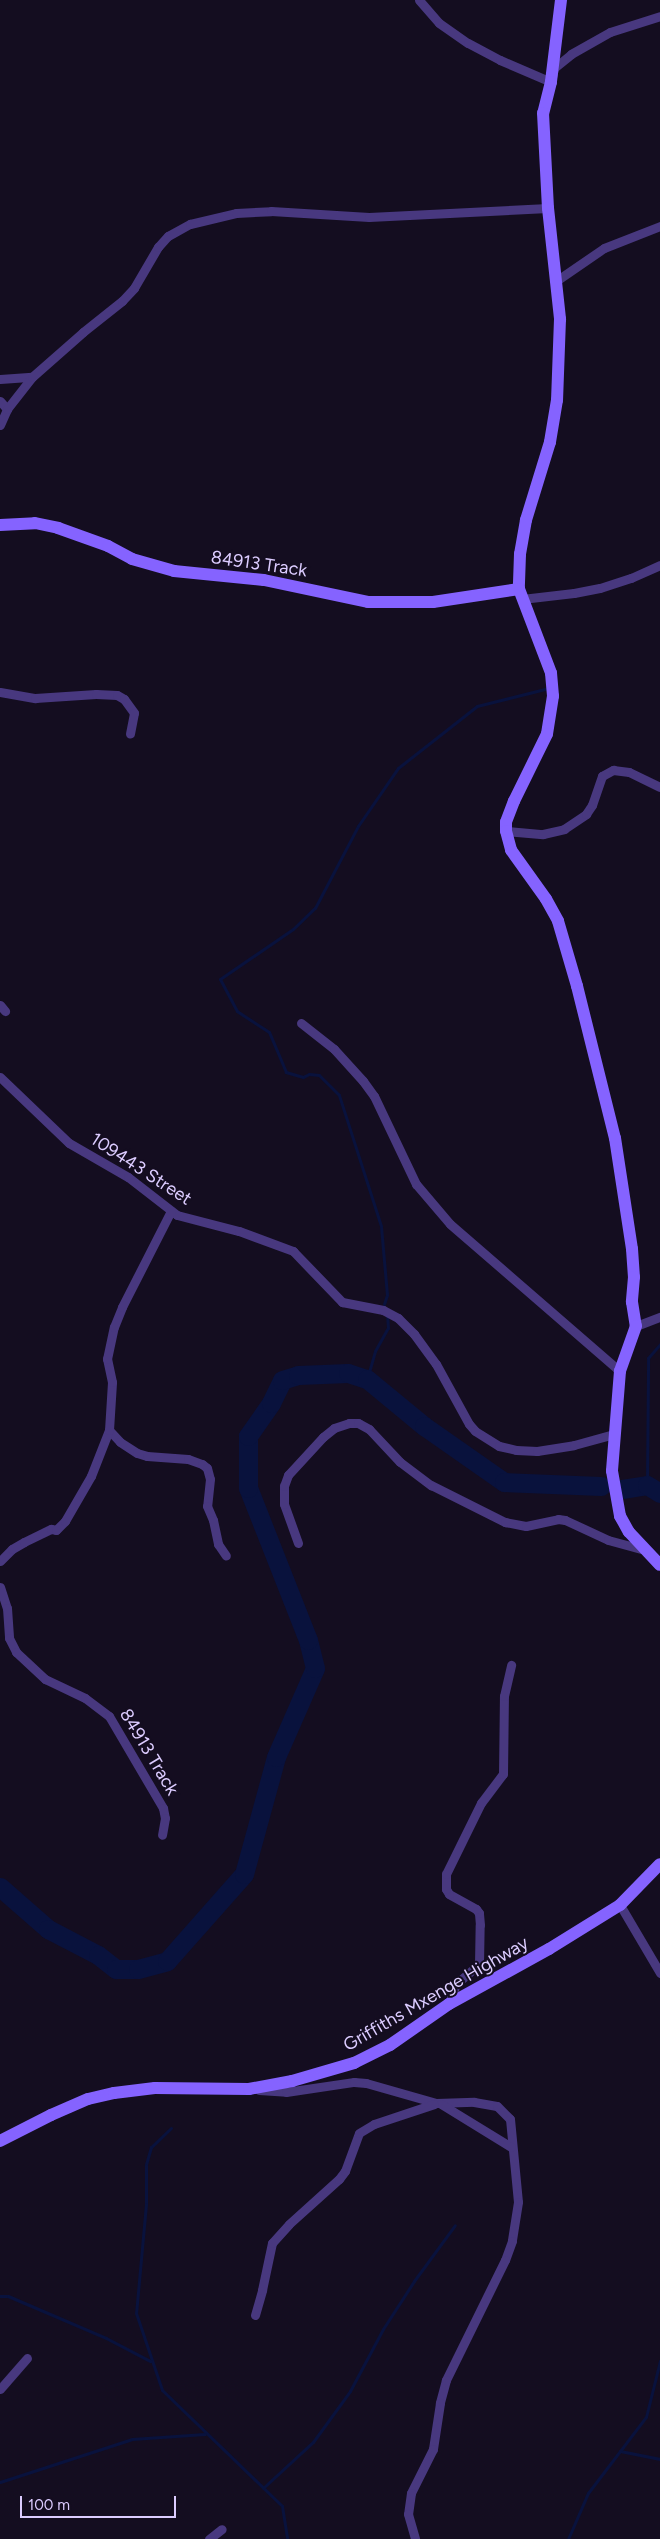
<!DOCTYPE html>
<style>
body{margin:0}
#map{position:relative;width:660px;height:2539px;overflow:hidden;background:#140d20;font-family:Figtree,sans-serif}
div>[style]{position:absolute}
[style*='--x']{left:calc(var(--x)*1px);top:calc(var(--y)*1px);width:calc(var(--w)*1px);rotate:calc(var(--a)*1deg)}
.stream>*{height:3px;margin:-1.5px;padding:0 1.5px;transform-origin:1.5px;border-radius:1.5px;background:#09123d}
.river>*{height:19px;margin:-9.5px;padding:0 9.5px;transform-origin:9.5px;border-radius:9.5px;background:#09123d}
.street>*{height:9px;margin:-4.5px;padding:0 4.5px;transform-origin:4.5px;border-radius:4.5px;background:#48387f}
.secondary>*{height:12px;margin:-6px;padding:0 6px;transform-origin:6px;border-radius:6px;background:#8563ff}
span{translate:-50% -50%;white-space:nowrap;text-align:center;line-height:1.15;-webkit-text-stroke:4px #140d20;paint-order:stroke}
.street-label{font-size:18px;color:#dcccff}
.scale{position:absolute;left:20px;top:2496px;width:156px;height:22px;box-sizing:border-box;border:2px solid #dcccff;border-top:0;padding-left:6px;font-size:15px;line-height:18px;white-space:nowrap;color:#dcccff;-webkit-text-stroke:4px #140d20;paint-order:stroke}
</style>
<div id="map">
<div class="stream">
<i style="--x:384;--y:1304;--w:9;--a:-72"></i>
<i style="--x:387;--y:1295;--w:69;--a:-95"></i>
<i style="--x:381;--y:1226;--w:138;--a:-107.8"></i>
<i style="--x:339;--y:1095;--w:28;--a:-135"></i>
<i style="--x:319;--y:1075;--w:10;--a:-174"></i>
<i style="--x:309;--y:1074;--w:7;--a:153"></i>
<i style="--x:303;--y:1077;--w:18;--a:-164"></i>
<i style="--x:286;--y:1072;--w:43;--a:-113"></i>
<i style="--x:269;--y:1032;--w:38;--a:-147"></i>
<i style="--x:237;--y:1011;--w:36;--a:-118"></i>
<i style="--x:220;--y:979;--w:88;--a:-34.4"></i>
<i style="--x:293;--y:929;--w:30;--a:-44"></i>
<i style="--x:315;--y:908;--w:93;--a:-62.3"></i>
<i style="--x:358;--y:826;--w:70;--a:-55.4"></i>
<i style="--x:398;--y:768;--w:100;--a:-38.1"></i>
<i style="--x:477;--y:706;--w:70;--a:-14"></i>
<i style="--x:367;--y:1379;--w:29;--a:-74"></i>
<i style="--x:375;--y:1351;--w:26;--a:-61"></i>
<i style="--x:388;--y:1328;--w:13;--a:-94"></i>
<i style="--x:647;--y:1485;--w:127;--a:-89.5"></i>
<i style="--x:648;--y:1358;--w:18;--a:-49"></i>
<i style="--x:171;--y:2128;--w:28;--a:136"></i>
<i style="--x:151;--y:2147;--w:19;--a:106"></i>
<i style="--x:146;--y:2165;--w:39;--a:90"></i>
<i style="--x:146;--y:2204;--w:109;--a:95.2"></i>
<i style="--x:136;--y:2313;--w:81;--a:71.3"></i>
<i style="--x:162;--y:2390;--w:167;--a:44"></i>
<i style="--x:282;--y:2506;--w:33;--a:81"></i>
<i style="--x:0;--y:2296;--w:8;--a:0"></i>
<i style="--x:8;--y:2296;--w:107;--a:23.2"></i>
<i style="--x:106;--y:2338;--w:50;--a:27.6"></i>
<i style="--x:620;--y:2451;--w:41;--a:11.3"></i>
<i style="--x:0;--y:2482;--w:139;--a:-18"></i>
<i style="--x:132;--y:2439;--w:73;--a:-3.9"></i>
<i style="--x:263;--y:2488;--w:68;--a:-42.6"></i>
<i style="--x:313;--y:2442;--w:63;--a:-54"></i>
<i style="--x:350;--y:2391;--w:70;--a:-62"></i>
<i style="--x:383;--y:2329;--w:57;--a:-57.1"></i>
<i style="--x:414;--y:2281;--w:69;--a:-53.8"></i>
<i style="--x:568;--y:2539;--w:50;--a:-66.5"></i>
<i style="--x:588;--y:2493;--w:96;--a:-52.7"></i>
<i style="--x:646;--y:2417;--w:58;--a:-76"></i>
</div>
<div class="river">
<i style="--x:622;--y:1489;--w:25;--a:-9"></i>
<i style="--x:647;--y:1485;--w:15;--a:32"></i>
<i style="--x:0;--y:1887;--w:64;--a:41.2"></i>
<i style="--x:48;--y:1929;--w:56;--a:27.5"></i>
<i style="--x:98;--y:1955;--w:23;--a:38"></i>
<i style="--x:116;--y:1969;--w:22;--a:0"></i>
<i style="--x:138;--y:1969;--w:30;--a:-15"></i>
<i style="--x:167;--y:1961;--w:116;--a:-48.5"></i>
<i style="--x:244;--y:1874;--w:121;--a:-74.7"></i>
<i style="--x:276;--y:1757;--w:97;--a:-66.3"></i>
<i style="--x:315;--y:1668;--w:29;--a:-104"></i>
<i style="--x:308;--y:1640;--w:163;--a:-111.5"></i>
<i style="--x:248;--y:1488;--w:52;--a:-90"></i>
<i style="--x:248;--y:1436;--w:40;--a:-55.1"></i>
<i style="--x:271;--y:1403;--w:25;--a:-64"></i>
<i style="--x:282;--y:1380;--w:17;--a:-17"></i>
<i style="--x:298;--y:1375;--w:50;--a:-2.3"></i>
<i style="--x:348;--y:1373;--w:20;--a:18"></i>
<i style="--x:367;--y:1379;--w:74;--a:39.5"></i>
<i style="--x:424;--y:1426;--w:98;--a:35"></i>
<i style="--x:504;--y:1482;--w:97;--a:2.4"></i>
</div>
<div class="street">
<i style="--x:419;--y:0;--w:30;--a:49"></i>
<i style="--x:439;--y:23;--w:35;--a:35"></i>
<i style="--x:468;--y:43;--w:36;--a:28"></i>
<i style="--x:500;--y:60;--w:56;--a:23.3"></i>
<i style="--x:551;--y:82;--w:14;--a:-78"></i>
<i style="--x:554;--y:68;--w:22;--a:-39"></i>
<i style="--x:571;--y:54;--w:45;--a:-29.4"></i>
<i style="--x:610;--y:32;--w:52;--a:-17.7"></i>
<i style="--x:556;--y:281;--w:58;--a:-34.5"></i>
<i style="--x:604;--y:248;--w:60;--a:-21.4"></i>
<i style="--x:0;--y:379;--w:32;--a:-4"></i>
<i style="--x:0;--y:401;--w:11;--a:49"></i>
<i style="--x:0;--y:425;--w:17;--a:-66"></i>
<i style="--x:7;--y:409;--w:41;--a:-52"></i>
<i style="--x:32;--y:377;--w:68;--a:-41.4"></i>
<i style="--x:83;--y:332;--w:50;--a:-38.5"></i>
<i style="--x:122;--y:301;--w:18;--a:-47"></i>
<i style="--x:134;--y:288;--w:48;--a:-59.7"></i>
<i style="--x:158;--y:247;--w:15;--a:-48"></i>
<i style="--x:168;--y:236;--w:25;--a:-29"></i>
<i style="--x:190;--y:224;--w:47;--a:-13.4"></i>
<i style="--x:236;--y:213;--w:35;--a:-3"></i>
<i style="--x:271;--y:211;--w:98;--a:3.5"></i>
<i style="--x:369;--y:217;--w:179;--a:-2.9"></i>
<i style="--x:522;--y:599;--w:52;--a:-6.6"></i>
<i style="--x:574;--y:593;--w:26;--a:-11"></i>
<i style="--x:600;--y:588;--w:33;--a:-18"></i>
<i style="--x:631;--y:578;--w:32;--a:-24"></i>
<i style="--x:0;--y:692;--w:36;--a:10"></i>
<i style="--x:35;--y:698;--w:61;--a:-3.8"></i>
<i style="--x:96;--y:694;--w:21;--a:3"></i>
<i style="--x:117;--y:695;--w:8;--a:30"></i>
<i style="--x:124;--y:699;--w:17;--a:54"></i>
<i style="--x:134;--y:713;--w:21;--a:101"></i>
<i style="--x:506;--y:831;--w:37;--a:5"></i>
<i style="--x:543;--y:834;--w:22;--a:-13"></i>
<i style="--x:564;--y:829;--w:27;--a:-34"></i>
<i style="--x:586;--y:814;--w:11;--a:-56"></i>
<i style="--x:592;--y:805;--w:31;--a:-71"></i>
<i style="--x:602;--y:776;--w:13;--a:-29"></i>
<i style="--x:613;--y:770;--w:16;--a:7"></i>
<i style="--x:629;--y:772;--w:34;--a:26"></i>
<i style="--x:0;--y:1005;--w:8;--a:50"></i>
<i style="--x:301;--y:1023;--w:42;--a:38.2"></i>
<i style="--x:334;--y:1049;--w:43;--a:47.8"></i>
<i style="--x:363;--y:1081;--w:19;--a:54"></i>
<i style="--x:374;--y:1096;--w:98;--a:64.5"></i>
<i style="--x:416;--y:1184;--w:52;--a:49.6"></i>
<i style="--x:450;--y:1224;--w:225;--a:40.9"></i>
<i style="--x:0;--y:1077;--w:95;--a:43.7"></i>
<i style="--x:69;--y:1143;--w:68;--a:30"></i>
<i style="--x:128;--y:1177;--w:62;--a:37.8"></i>
<i style="--x:177;--y:1215;--w:64;--a:14.5"></i>
<i style="--x:239;--y:1231;--w:58;--a:20.3"></i>
<i style="--x:293;--y:1251;--w:71;--a:46.1"></i>
<i style="--x:342;--y:1302;--w:42;--a:11"></i>
<i style="--x:383;--y:1310;--w:17;--a:28"></i>
<i style="--x:398;--y:1318;--w:23;--a:45"></i>
<i style="--x:414;--y:1334;--w:37;--a:54"></i>
<i style="--x:436;--y:1364;--w:68;--a:61.2"></i>
<i style="--x:469;--y:1424;--w:9;--a:49"></i>
<i style="--x:475;--y:1431;--w:28;--a:32"></i>
<i style="--x:499;--y:1446;--w:17;--a:13"></i>
<i style="--x:516;--y:1450;--w:21;--a:3"></i>
<i style="--x:537;--y:1451;--w:37;--a:-9"></i>
<i style="--x:574;--y:1445;--w:41;--a:-15.4"></i>
<i style="--x:636;--y:1326;--w:26;--a:-21"></i>
<i style="--x:109;--y:1430;--w:16;--a:47"></i>
<i style="--x:120;--y:1442;--w:20;--a:33"></i>
<i style="--x:137;--y:1453;--w:10;--a:17"></i>
<i style="--x:147;--y:1456;--w:41;--a:4.2"></i>
<i style="--x:188;--y:1459;--w:15;--a:20"></i>
<i style="--x:202;--y:1464;--w:6;--a:39"></i>
<i style="--x:207;--y:1468;--w:11;--a:75"></i>
<i style="--x:210;--y:1479;--w:27;--a:96"></i>
<i style="--x:207;--y:1506;--w:15;--a:67"></i>
<i style="--x:213;--y:1520;--w:25;--a:78"></i>
<i style="--x:218;--y:1544;--w:14;--a:56"></i>
<i style="--x:298;--y:1543;--w:41;--a:-109.7"></i>
<i style="--x:284;--y:1504;--w:18;--a:-90"></i>
<i style="--x:284;--y:1486;--w:12;--a:-70"></i>
<i style="--x:288;--y:1475;--w:52;--a:-47.4"></i>
<i style="--x:323;--y:1437;--w:14;--a:-39"></i>
<i style="--x:334;--y:1428;--w:16;--a:-18"></i>
<i style="--x:349;--y:1423;--w:9;--a:0"></i>
<i style="--x:358;--y:1423;--w:13;--a:29"></i>
<i style="--x:369;--y:1429;--w:45;--a:46.8"></i>
<i style="--x:400;--y:1462;--w:39;--a:37"></i>
<i style="--x:431;--y:1485;--w:83;--a:26.6"></i>
<i style="--x:505;--y:1522;--w:21;--a:11"></i>
<i style="--x:526;--y:1526;--w:33;--a:-12"></i>
<i style="--x:558;--y:1519;--w:7;--a:8"></i>
<i style="--x:565;--y:1520;--w:47;--a:24.9"></i>
<i style="--x:608;--y:1540;--w:35;--a:15"></i>
<i style="--x:0;--y:1561;--w:17;--a:-45"></i>
<i style="--x:12;--y:1549;--w:14;--a:-30"></i>
<i style="--x:24;--y:1542;--w:30;--a:-26"></i>
<i style="--x:51;--y:1529;--w:5;--a:11"></i>
<i style="--x:56;--y:1530;--w:13;--a:-45"></i>
<i style="--x:65;--y:1521;--w:52;--a:-60"></i>
<i style="--x:91;--y:1476;--w:49;--a:-68.6"></i>
<i style="--x:109;--y:1430;--w:48;--a:-86.4"></i>
<i style="--x:112;--y:1382;--w:24;--a:-102"></i>
<i style="--x:107;--y:1359;--w:33;--a:-78"></i>
<i style="--x:114;--y:1327;--w:22;--a:-68"></i>
<i style="--x:122;--y:1307;--w:108;--a:-63"></i>
<i style="--x:0;--y:1587;--w:22;--a:72"></i>
<i style="--x:7;--y:1608;--w:30;--a:86"></i>
<i style="--x:9;--y:1638;--w:16;--a:63"></i>
<i style="--x:16;--y:1652;--w:40;--a:43"></i>
<i style="--x:45;--y:1679;--w:44;--a:25.4"></i>
<i style="--x:85;--y:1698;--w:30;--a:37"></i>
<i style="--x:109;--y:1716;--w:107;--a:59.6"></i>
<i style="--x:163;--y:1808;--w:10;--a:79"></i>
<i style="--x:165;--y:1818;--w:17;--a:100"></i>
<i style="--x:620;--y:1905;--w:79;--a:59.5"></i>
<i style="--x:449;--y:2004;--w:21;--a:-71"></i>
<i style="--x:456;--y:1984;--w:30;--a:-41"></i>
<i style="--x:479;--y:1964;--w:39;--a:-89"></i>
<i style="--x:480;--y:1925;--w:12;--a:-95"></i>
<i style="--x:479;--y:1913;--w:5;--a:-127"></i>
<i style="--x:476;--y:1909;--w:31;--a:-151"></i>
<i style="--x:449;--y:1894;--w:6;--a:-121"></i>
<i style="--x:446;--y:1889;--w:15;--a:-90"></i>
<i style="--x:446;--y:1874;--w:79;--a:-63.8"></i>
<i style="--x:481;--y:1803;--w:36;--a:-53"></i>
<i style="--x:503;--y:1774;--w:78;--a:-89.3"></i>
<i style="--x:504;--y:1696;--w:32;--a:-77"></i>
<i style="--x:259;--y:2090;--w:27;--a:4"></i>
<i style="--x:286;--y:2092;--w:69;--a:-8.4"></i>
<i style="--x:354;--y:2082;--w:12;--a:5"></i>
<i style="--x:366;--y:2083;--w:73;--a:15.9"></i>
<i style="--x:436;--y:2103;--w:38;--a:-2"></i>
<i style="--x:474;--y:2102;--w:23;--a:10"></i>
<i style="--x:497;--y:2106;--w:18;--a:45"></i>
<i style="--x:510;--y:2119;--w:83;--a:84.5"></i>
<i style="--x:518;--y:2202;--w:39;--a:99"></i>
<i style="--x:512;--y:2241;--w:20;--a:110"></i>
<i style="--x:505;--y:2260;--w:134;--a:116.2"></i>
<i style="--x:446;--y:2380;--w:24;--a:105"></i>
<i style="--x:440;--y:2403;--w:47;--a:98.7"></i>
<i style="--x:433;--y:2449;--w:49;--a:116.6"></i>
<i style="--x:411;--y:2493;--w:21;--a:98"></i>
<i style="--x:408;--y:2514;--w:26;--a:74"></i>
<i style="--x:441;--y:2104;--w:82;--a:31.6"></i>
<i style="--x:255;--y:2315;--w:26;--a:-74"></i>
<i style="--x:262;--y:2290;--w:48;--a:-78"></i>
<i style="--x:272;--y:2243;--w:25;--a:-48"></i>
<i style="--x:289;--y:2224;--w:67;--a:-42"></i>
<i style="--x:339;--y:2179;--w:10;--a:-53"></i>
<i style="--x:345;--y:2171;--w:40;--a:-69.8"></i>
<i style="--x:359;--y:2133;--w:17;--a:-31"></i>
<i style="--x:374;--y:2124;--w:63;--a:-18.4"></i>
<i style="--x:0;--y:2389;--w:41;--a:-48.9"></i>
<i style="--x:209;--y:2539;--w:16;--a:-38"></i>
</div>
<div class="secondary">
<i style="--x:561;--y:0;--w:83;--a:97"></i>
<i style="--x:551;--y:82;--w:32;--a:104"></i>
<i style="--x:543;--y:113;--w:95;--a:87"></i>
<i style="--x:548;--y:208;--w:112;--a:83.8"></i>
<i style="--x:560;--y:319;--w:81;--a:92.1"></i>
<i style="--x:557;--y:400;--w:43;--a:99.5"></i>
<i style="--x:550;--y:442;--w:82;--a:107.1"></i>
<i style="--x:526;--y:520;--w:35;--a:100"></i>
<i style="--x:520;--y:554;--w:35;--a:92"></i>
<i style="--x:519;--y:589;--w:90;--a:69.1"></i>
<i style="--x:551;--y:673;--w:23;--a:85"></i>
<i style="--x:553;--y:696;--w:38;--a:99"></i>
<i style="--x:547;--y:734;--w:75;--a:116.2"></i>
<i style="--x:514;--y:801;--w:22;--a:111"></i>
<i style="--x:506;--y:822;--w:9;--a:90"></i>
<i style="--x:506;--y:831;--w:20;--a:75"></i>
<i style="--x:511;--y:850;--w:60;--a:54.5"></i>
<i style="--x:546;--y:899;--w:25;--a:61"></i>
<i style="--x:558;--y:921;--w:68;--a:73.7"></i>
<i style="--x:577;--y:986;--w:157;--a:76"></i>
<i style="--x:615;--y:1138;--w:112;--a:81.3"></i>
<i style="--x:632;--y:1249;--w:28;--a:86"></i>
<i style="--x:634;--y:1277;--w:25;--a:95"></i>
<i style="--x:632;--y:1302;--w:24;--a:81"></i>
<i style="--x:636;--y:1326;--w:48;--a:109.6"></i>
<i style="--x:620;--y:1371;--w:100;--a:94.6"></i>
<i style="--x:612;--y:1471;--w:46;--a:79.9"></i>
<i style="--x:620;--y:1516;--w:18;--a:61"></i>
<i style="--x:629;--y:1532;--w:45;--a:46.8"></i>
<i style="--x:0;--y:525;--w:35;--a:-3"></i>
<i style="--x:35;--y:523;--w:24;--a:12"></i>
<i style="--x:58;--y:528;--w:53;--a:19.8"></i>
<i style="--x:108;--y:546;--w:27;--a:28"></i>
<i style="--x:132;--y:559;--w:44;--a:15.9"></i>
<i style="--x:174;--y:571;--w:90;--a:5.7"></i>
<i style="--x:264;--y:580;--w:106;--a:11.9"></i>
<i style="--x:368;--y:602;--w:65;--a:0"></i>
<i style="--x:433;--y:602;--w:87;--a:-8.6"></i>
<i style="--x:0;--y:2141;--w:57;--a:-27"></i>
<i style="--x:51;--y:2115;--w:40;--a:-23.4"></i>
<i style="--x:88;--y:2099;--w:27;--a:-13"></i>
<i style="--x:114;--y:2093;--w:41;--a:-7"></i>
<i style="--x:155;--y:2088;--w:94;--a:0.6"></i>
<i style="--x:249;--y:2089;--w:44;--a:-10.5"></i>
<i style="--x:292;--y:2081;--w:65;--a:-16.2"></i>
<i style="--x:354;--y:2063;--w:40;--a:-26.6"></i>
<i style="--x:390;--y:2045;--w:72;--a:-34.8"></i>
<i style="--x:449;--y:2004;--w:114;--a:-28.8"></i>
<i style="--x:549;--y:1949;--w:84;--a:-31.8"></i>
<i style="--x:620;--y:1905;--w:57;--a:-45.7"></i>
</div>
<div class="street-label">
<span style="left:259px;top:564px;rotate:8deg">84913 Track</span>
<span style="left:141px;top:1169px;rotate:33deg">109443 Street</span>
<span style="left:149px;top:1752px;rotate:59deg">84913 Track</span>
<span style="left:436px;top:1994px;rotate:-30deg">Griffiths Mxenge Highway</span>
</div>
<div class="scale">100 m</div>
</div>
